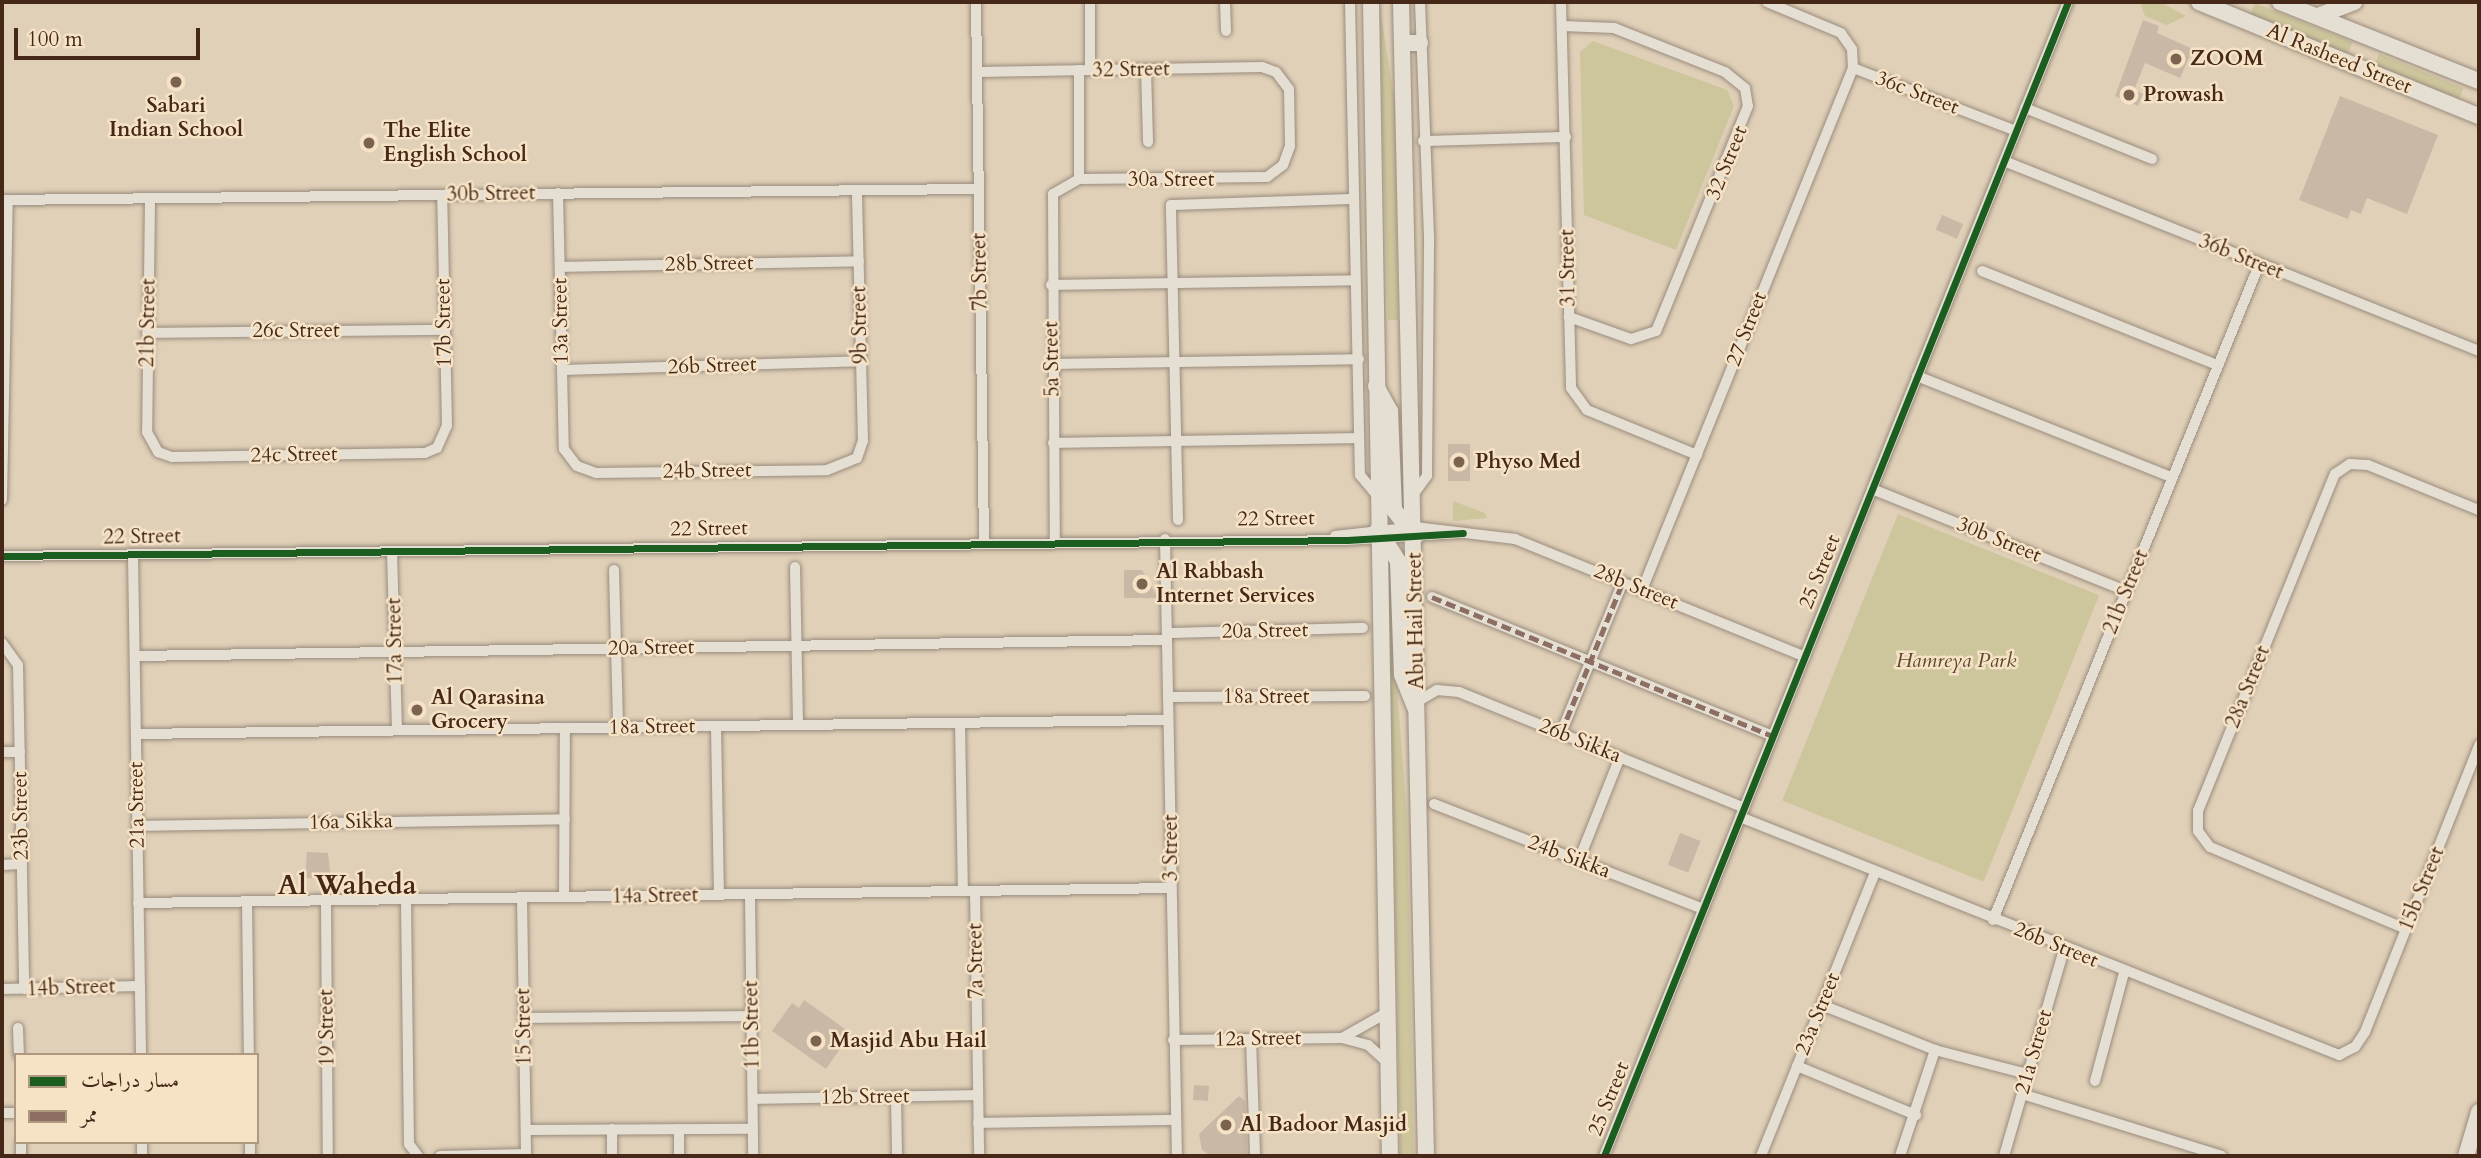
<!DOCTYPE html>
<meta charset="utf-8">
<style>
body{margin:0}
#map{position:relative;width:2481px;height:1158px;overflow:hidden;background:#e0d0b8;font-family:Cardo,Amiri,serif}
div>[style]{position:absolute}
[style*='--x']{left:calc(var(--x)*1px);top:calc(var(--y)*1px);width:calc(var(--w)*1px);rotate:calc(var(--a)*1deg)}
.green>*{inset:0;background:#cdc59c;transform-origin:0 0}
.building>*{inset:0;background:#cab8a6;transform-origin:0 0}
.roads{filter:drop-shadow(0 0 2px #998c7d) drop-shadow(0 0 2px #998c7d)}
.street>*{height:10px;margin:-5px;padding:0 5px;transform-origin:5px;border-radius:5px;background:#e5ded2}
.secondary>*{height:16px;margin:-8px;padding:0 8px;transform-origin:8px;border-radius:8px;background:#e5ded2}
.quiet>*{height:5px;margin-top:-2.5px;transform-origin:0;background:repeating-linear-gradient(90deg,#8d6e63 0 10px,transparent 0 15px)}
.cycleway>*{height:7px;margin:-3.5px;padding:0 3.5px;transform-origin:3.5px;border-radius:3.5px;background:#1b5e20}
.dots>*{width:19px;height:19px;translate:-50% -50%;box-sizing:border-box;border:4px solid #f6e3c6;border-radius:50%}
span{translate:-50% -50%;white-space:nowrap;text-align:center;line-height:1.15;-webkit-text-stroke:5px #f6e3c6;paint-order:stroke}
.poi-label{font-size:21px;color:#452818;font-weight:700}
.left{translate:0 -50%;text-align:left}
.street-label{font-size:21px;color:#452818}
.park-label{font-size:21px;color:#5d462e;font-style:italic}
.district-label{font-size:28px;color:#452818;font-weight:700}
.frame{position:absolute;inset:0;border:4px solid #452818;pointer-events:none}
.legend{position:absolute;left:14px;top:1053px;width:245px;height:91px;box-sizing:border-box;background:#f6e3c6;border:2px solid #af9880;margin:0;padding:9px 12px;list-style:none;font-size:21px;color:#452818}
.legend li{display:flex;align-items:center;gap:14px;height:35px}
.legend b{width:35px;border:2px solid #af9880}
.scale{position:absolute;left:14px;top:28px;width:186px;height:32px;box-sizing:border-box;border:4px solid #452818;border-top:0;padding-left:9px;font-size:21px;line-height:24px;white-space:nowrap;color:#452818;-webkit-text-stroke:5px #f6e3c6;paint-order:stroke}
</style>
<div id="map">
<div class="green">
<i style="clip-path:polygon(1379px 2px,1395px 104px,1398px 320px,1388px 320px)"></i>
<i style="clip-path:polygon(2140px 2px,2160px 2px,2186px 16px,2167px 25px,2145px 16px)"></i>
<i style="left:2255px;top:3px;width:105px;height:12px;rotate:22deg"></i>
<i style="clip-path:polygon(1593px 41px,1727px 90px,1734px 106px,1676px 250px,1584px 215px,1580px 52px)"></i>
<i style="left:2379px;top:54px;width:91px;height:12px;rotate:22deg"></i>
<i style="clip-path:polygon(1453px 501px,1485px 513px,1487px 518px,1453px 521px)"></i>
<i style="left:1898px;top:514px;width:217px;height:309px;rotate:22deg"></i>
<i style="clip-path:polygon(1389px 582px,1407px 817px,1414px 1156px,1400px 1156px)"></i>
</div>
<div class="building">
<i style="clip-path:polygon(2143px 20px,2159px 26px,2157px 33px,2193px 49px,2180px 78px,2145px 63px,2134px 90px,2143px 94px,2138px 106px,2115px 96px)"></i>
<i style="clip-path:polygon(2340px 96px,2438px 135px,2407px 214px,2367px 198px,2361px 214px,2351px 210px,2348px 219px,2299px 200px)"></i>
<i style="left:1942px;top:215px;width:23px;height:16px;rotate:23deg"></i>
<i style="left:1448px;top:444px;width:22px;height:37px"></i>
<i style="clip-path:polygon(1124px 570px,1142px 570px,1158px 598px,1124px 598px)"></i>
<i style="left:1680px;top:833px;width:22px;height:34px;rotate:21deg"></i>
<i style="clip-path:polygon(307px 852px,328px 853px,331px 879px,305px 878px)"></i>
<i style="clip-path:polygon(804px 1000px,851px 1033px,826px 1069px,772px 1031px,792px 1003px,799px 1008px)"></i>
<i style="left:1194px;top:1085px;width:15px;height:15px;rotate:4deg"></i>
<i style="clip-path:polygon(1239px 1096px,1245px 1101px,1247px 1156px,1211px 1156px,1202px 1150px,1199px 1134px)"></i>
</div>
<div class="roads">
<div class="street">
<i style="--x:976;--y:2;--w:541;--a:89.15"></i>
<i style="--x:1090;--y:2;--w:68;--a:90"></i>
<i style="--x:1225;--y:2;--w:29;--a:88"></i>
<i style="--x:1350;--y:2;--w:473;--a:88.8"></i>
<i style="--x:1360;--y:475;--w:26;--a:50"></i>
<i style="--x:1561;--y:2;--w:386;--a:88.5"></i>
<i style="--x:1571;--y:388;--w:27;--a:54"></i>
<i style="--x:1587;--y:410;--w:119;--a:22.2"></i>
<i style="--x:1563;--y:26;--w:51;--a:2.2"></i>
<i style="--x:1614;--y:28;--w:119;--a:21.6"></i>
<i style="--x:1725;--y:72;--w:26;--a:39"></i>
<i style="--x:1745;--y:88;--w:18;--a:81"></i>
<i style="--x:1748;--y:106;--w:243;--a:112.2"></i>
<i style="--x:1656;--y:331;--w:26;--a:162"></i>
<i style="--x:1631;--y:339;--w:66;--a:-160.5"></i>
<i style="--x:1853;--y:68;--w:175;--a:21.1"></i>
<i style="--x:1146;--y:69;--w:73;--a:88.4"></i>
<i style="--x:978;--y:72;--w:284;--a:-1"></i>
<i style="--x:1262;--y:67;--w:15;--a:20"></i>
<i style="--x:1276;--y:72;--w:21;--a:53"></i>
<i style="--x:1289;--y:89;--w:57;--a:89"></i>
<i style="--x:1290;--y:146;--w:20;--a:110"></i>
<i style="--x:1283;--y:165;--w:20;--a:143"></i>
<i style="--x:1267;--y:177;--w:188;--a:179.4"></i>
<i style="--x:1079;--y:179;--w:30;--a:150"></i>
<i style="--x:1053;--y:194;--w:347;--a:89.7"></i>
<i style="--x:2025;--y:108;--w:137;--a:21.9"></i>
<i style="--x:1423;--y:141;--w:143;--a:-1.6"></i>
<i style="--x:2004;--y:161;--w:512;--a:21.8"></i>
<i style="--x:1079;--y:179;--w:109;--a:-90"></i>
<i style="--x:558;--y:193;--w:256;--a:88.7"></i>
<i style="--x:564;--y:449;--w:21;--a:53"></i>
<i style="--x:577;--y:466;--w:20;--a:20"></i>
<i style="--x:596;--y:473;--w:231;--a:-0.7"></i>
<i style="--x:827;--y:470;--w:32;--a:-22"></i>
<i style="--x:857;--y:458;--w:18;--a:-71"></i>
<i style="--x:863;--y:441;--w:251;--a:-91.4"></i>
<i style="--x:150;--y:199;--w:233;--a:90.7"></i>
<i style="--x:147;--y:432;--w:23;--a:61"></i>
<i style="--x:158;--y:452;--w:15;--a:20"></i>
<i style="--x:172;--y:457;--w:253;--a:-0.9"></i>
<i style="--x:425;--y:453;--w:13;--a:-23"></i>
<i style="--x:437;--y:448;--w:24;--a:-66"></i>
<i style="--x:447;--y:426;--w:231;--a:-91.2"></i>
<i style="--x:2;--y:200;--w:977;--a:-0.65"></i>
<i style="--x:560;--y:267;--w:299;--a:-1.1"></i>
<i style="--x:1982;--y:271;--w:253;--a:21.8"></i>
<i style="--x:1051;--y:285;--w:304;--a:-0.9"></i>
<i style="--x:147;--y:333;--w:298;--a:-0.6"></i>
<i style="--x:1052;--y:364;--w:307;--a:-0.9"></i>
<i style="--x:562;--y:370;--w:299;--a:-1.7"></i>
<i style="--x:1917;--y:376;--w:273;--a:21.7"></i>
<i style="--x:1053;--y:443;--w:306;--a:-0.9"></i>
<i style="--x:1872;--y:489;--w:274;--a:21.9"></i>
<i style="--x:1413;--y:495;--w:24;--a:-54"></i>
<i style="--x:1427;--y:476;--w:240;--a:-89.5"></i>
<i style="--x:1429;--y:236;--w:234;--a:-92.2"></i>
<i style="--x:2;--y:500;--w:300;--a:-88.9"></i>
<i style="--x:1178;--y:520;--w:315;--a:-91.3"></i>
<i style="--x:1171;--y:205;--w:182;--a:-1.9"></i>
<i style="--x:1335;--y:536;--w:81;--a:-6.4"></i>
<i style="--x:1415;--y:527;--w:101;--a:6.8"></i>
<i style="--x:1515;--y:539;--w:313;--a:22.1"></i>
<i style="--x:1165;--y:539;--w:617;--a:88.89"></i>
<i style="--x:392;--y:551;--w:179;--a:88.4"></i>
<i style="--x:133;--y:555;--w:500;--a:89.08"></i>
<i style="--x:2;--y:556;--w:1345;--a:-0.68"></i>
<i style="--x:1347;--y:540;--w:116;--a:-3.5"></i>
<i style="--x:795;--y:567;--w:158;--a:88.9"></i>
<i style="--x:614;--y:570;--w:157;--a:88.5"></i>
<i style="--x:1642;--y:590;--w:563;--a:-67.99"></i>
<i style="--x:1853;--y:68;--w:19;--a:-93"></i>
<i style="--x:1852;--y:49;--w:19;--a:-125"></i>
<i style="--x:1841;--y:33;--w:80;--a:-157.3"></i>
<i style="--x:1432;--y:597;--w:368;--a:22.2"></i>
<i style="--x:1167;--y:633;--w:196;--a:-1.5"></i>
<i style="--x:2;--y:643;--w:27;--a:54"></i>
<i style="--x:18;--y:665;--w:324;--a:88.9"></i>
<i style="--x:135;--y:656;--w:1032;--a:-0.89"></i>
<i style="--x:1168;--y:697;--w:197;--a:-0.3"></i>
<i style="--x:1417;--y:702;--w:23;--a:-31"></i>
<i style="--x:1437;--y:690;--w:22;--a:5"></i>
<i style="--x:1459;--y:692;--w:308;--a:22.1"></i>
<i style="--x:960;--y:723;--w:168;--a:89"></i>
<i style="--x:716;--y:726;--w:169;--a:89"></i>
<i style="--x:1561;--y:733;--w:163;--a:-67.7"></i>
<i style="--x:136;--y:734;--w:1032;--a:-0.78"></i>
<i style="--x:2;--y:752;--w:18;--a:0"></i>
<i style="--x:1434;--y:804;--w:289;--a:21.3"></i>
<i style="--x:1740;--y:817;--w:645;--a:21.67"></i>
<i style="--x:2339;--y:1055;--w:18;--a:-27"></i>
<i style="--x:2355;--y:1047;--w:18;--a:-56"></i>
<i style="--x:2365;--y:1032;--w:309;--a:-68.3"></i>
<i style="--x:137;--y:826;--w:428;--a:-0.9"></i>
<i style="--x:1579;--y:860;--w:111;--a:-68.3"></i>
<i style="--x:2;--y:865;--w:20;--a:-3"></i>
<i style="--x:975;--y:891;--w:265;--a:89.1"></i>
<i style="--x:750;--y:894;--w:262;--a:89.3"></i>
<i style="--x:564;--y:897;--w:169;--a:-89.7"></i>
<i style="--x:522;--y:898;--w:258;--a:89.1"></i>
<i style="--x:406;--y:899;--w:245;--a:89.3"></i>
<i style="--x:409;--y:1144;--w:15;--a:53"></i>
<i style="--x:326;--y:901;--w:255;--a:89.6"></i>
<i style="--x:247;--y:902;--w:153;--a:89.3"></i>
<i style="--x:138;--y:903;--w:1033;--a:-0.83"></i>
<i style="--x:1993;--y:920;--w:707;--a:-67.9"></i>
<i style="--x:2406;--y:929;--w:212;--a:-157.3"></i>
<i style="--x:2210;--y:847;--w:20;--a:-127"></i>
<i style="--x:2198;--y:831;--w:20;--a:-90"></i>
<i style="--x:2198;--y:811;--w:364;--a:-67.9"></i>
<i style="--x:2335;--y:474;--w:18;--a:-34"></i>
<i style="--x:2350;--y:464;--w:18;--a:3"></i>
<i style="--x:2368;--y:465;--w:120;--a:22.1"></i>
<i style="--x:2;--y:989;--w:138;--a:-1.2"></i>
<i style="--x:1822;--y:1005;--w:122;--a:21.7"></i>
<i style="--x:1935;--y:1050;--w:95;--a:14.6"></i>
<i style="--x:524;--y:1018;--w:227;--a:-0.5"></i>
<i style="--x:18;--y:1028;--w:27;--a:88"></i>
<i style="--x:1344;--y:1037;--w:51;--a:-29.6"></i>
<i style="--x:1251;--y:1039;--w:117;--a:88"></i>
<i style="--x:1173;--y:1040;--w:169;--a:-0.7"></i>
<i style="--x:1342;--y:1038;--w:27;--a:15"></i>
<i style="--x:1368;--y:1045;--w:27;--a:42"></i>
<i style="--x:1797;--y:1066;--w:129;--a:22.4"></i>
<i style="--x:2095;--y:1081;--w:112;--a:-75"></i>
<i style="--x:2022;--y:1094;--w:209;--a:17.2"></i>
<i style="--x:896;--y:1096;--w:60;--a:89"></i>
<i style="--x:753;--y:1099;--w:225;--a:-1"></i>
<i style="--x:2;--y:1113;--w:14;--a:0"></i>
<i style="--x:978;--y:1123;--w:198;--a:-0.9"></i>
<i style="--x:679;--y:1129;--w:27;--a:90"></i>
<i style="--x:526;--y:1130;--w:227;--a:-0.3"></i>
<i style="--x:21;--y:1142;--w:14;--a:90"></i>
<i style="--x:142;--y:1142;--w:14;--a:90"></i>
<i style="--x:250;--y:1142;--w:14;--a:90"></i>
<i style="--x:440;--y:1156;--w:86;--a:-1.3"></i>
<i style="--x:612;--y:1156;--w:27;--a:-90"></i>
<i style="--x:1604;--y:1156;--w:1244;--a:-68.1"></i>
<i style="--x:1761;--y:1156;--w:306;--a:-68.1"></i>
<i style="--x:1900;--y:1156;--w:112;--a:-71.7"></i>
<i style="--x:2004;--y:1156;--w:216;--a:-73.8"></i>
</div>
<div class="secondary">
<i style="--x:1371;--y:2;--w:1154;--a:89.06"></i>
<i style="--x:1401;--y:2;--w:1154;--a:88.76"></i>
<i style="--x:2199;--y:2;--w:302;--a:22.2"></i>
<i style="--x:2280;--y:2;--w:214;--a:21.7"></i>
<i style="--x:2318;--y:16;--w:39;--a:-21"></i>
<i style="--x:1402;--y:43;--w:18;--a:0"></i>
<i style="--x:1376;--y:386;--w:29;--a:61"></i>
<i style="--x:1390;--y:411;--w:99;--a:87.7"></i>
<i style="--x:1394;--y:510;--w:34;--a:52"></i>
<i style="--x:1378;--y:529;--w:38;--a:58"></i>
<i style="--x:1398;--y:561;--w:114;--a:88"></i>
<i style="--x:1402;--y:675;--w:35;--a:68"></i>
<i style="--x:2466;--y:1156;--w:46;--a:-73.5"></i>
</div>
</div>
<div class="quiet">
<i style="--x:1432;--y:597;--w:368;--a:22.2"></i>
<i style="--x:1561;--y:733;--w:163;--a:-67.7"></i>
</div>
<div class="cycleway">
<i style="--x:2;--y:556;--w:1345;--a:-0.68"></i>
<i style="--x:1347;--y:540;--w:116;--a:-3.5"></i>
<i style="--x:1604;--y:1156;--w:1244;--a:-68.1"></i>
</div>
<div class="dots">
<i style="left:2176px;top:59px;background:#7b6350"></i>
<i style="left:176px;top:82px;background:#7b6350"></i>
<i style="left:2129px;top:95px;background:#7b6350"></i>
<i style="left:369px;top:143px;background:#7b6350"></i>
<i style="left:1459px;top:462px;background:#7b6350"></i>
<i style="left:1142px;top:584px;background:#7b6350"></i>
<i style="left:417px;top:710px;background:#7b6350"></i>
<i style="left:816px;top:1041px;background:#7b6350"></i>
<i style="left:1226px;top:1125px;background:#7b6350"></i>
</div>
<div class="poi-label">
<span class="left" style="left:2190px;top:59px">ZOOM</span>
<span class="left" style="left:2143px;top:95px">Prowash</span>
<span style="left:176px;top:118px">Sabari<br>Indian School</span>
<span class="left" style="left:383px;top:143px">The Elite<br>English School</span>
<span class="left" style="left:1475px;top:462px">Physo Med</span>
<span class="left" style="left:1156px;top:584px">Al Rabbash<br>Internet Services</span>
<span class="left" style="left:431px;top:710px">Al Qarasina<br>Grocery</span>
<span class="left" style="left:830px;top:1041px">Masjid Abu Hail</span>
<span class="left" style="left:1240px;top:1125px">Al Badoor Masjid</span>
</div>
<div class="street-label">
<span style="left:2339px;top:59px;rotate:22deg">Al Rasheed Street</span>
<span style="left:1131px;top:70px;rotate:-1deg">32 Street</span>
<span style="left:1917px;top:93px;rotate:21deg">36c Street</span>
<span style="left:1727px;top:163px;rotate:-68deg">32 Street</span>
<span style="left:1171px;top:180px">30a Street</span>
<span style="left:491px;top:194px;rotate:-1deg">30b Street</span>
<span style="left:2241px;top:257px;rotate:22deg">36b Street</span>
<span style="left:709px;top:264px;rotate:-1deg">28b Street</span>
<span style="left:1568px;top:268px;rotate:-91deg">31 Street</span>
<span style="left:980px;top:272px;rotate:-91deg">7b Street</span>
<span style="left:561px;top:321px;rotate:-91deg">13a Street</span>
<span style="left:148px;top:323px;rotate:-89deg">21b Street</span>
<span style="left:444px;top:323px;rotate:-91deg">17b Street</span>
<span style="left:860px;top:325px;rotate:-91deg">9b Street</span>
<span style="left:1747px;top:329px;rotate:-69deg">27 Street</span>
<span style="left:296px;top:331px">26c Street</span>
<span style="left:1052px;top:359px;rotate:-91deg">5a Street</span>
<span style="left:712px;top:366px;rotate:-2deg">26b Street</span>
<span style="left:294px;top:455px;rotate:-1deg">24c Street</span>
<span style="left:707px;top:471px;rotate:-1deg">24b Street</span>
<span style="left:1276px;top:519px;rotate:-1deg">22 Street</span>
<span style="left:709px;top:529px;rotate:-1deg">22 Street</span>
<span style="left:142px;top:537px;rotate:-1deg">22 Street</span>
<span style="left:1999px;top:540px;rotate:22deg">30b Street</span>
<span style="left:1820px;top:572px;rotate:-68deg">25 Street</span>
<span style="left:1636px;top:587px;rotate:22deg">28b Street</span>
<span style="left:2126px;top:592px;rotate:-68deg">21b Street</span>
<span style="left:1416px;top:621px;rotate:-91deg">Abu Hail Street</span>
<span style="left:1265px;top:631px;rotate:-1deg">20a Street</span>
<span style="left:395px;top:641px;rotate:-91deg">17a Street</span>
<span style="left:651px;top:648px;rotate:-1deg">20a Street</span>
<span style="left:2248px;top:687px;rotate:-68deg">28a Street</span>
<span style="left:1266px;top:697px">18a Street</span>
<span style="left:652px;top:727px;rotate:-1deg">18a Street</span>
<span style="left:1580px;top:741px;rotate:22deg">26b Sikka</span>
<span style="left:137px;top:805px;rotate:-91deg">21a Street</span>
<span style="left:21px;top:816px;rotate:-91deg">23b Street</span>
<span style="left:351px;top:822px;rotate:-1deg">16a Sikka</span>
<span style="left:1171px;top:848px;rotate:-90deg">3 Street</span>
<span style="left:1569px;top:857px;rotate:21deg">24b Sikka</span>
<span style="left:2422px;top:889px;rotate:-68deg">15b Street</span>
<span style="left:655px;top:896px;rotate:-1deg">14a Street</span>
<span style="left:2056px;top:945px;rotate:22deg">26b Street</span>
<span style="left:976px;top:961px;rotate:-91deg">7a Street</span>
<span style="left:71px;top:988px;rotate:-2deg">14b Street</span>
<span style="left:1818px;top:1014px;rotate:-68deg">23a Street</span>
<span style="left:752px;top:1025px;rotate:-91deg">11b Street</span>
<span style="left:524px;top:1027px;rotate:-91deg">15 Street</span>
<span style="left:327px;top:1028px;rotate:-91deg">19 Street</span>
<span style="left:1258px;top:1039px;rotate:-1deg">12a Street</span>
<span style="left:2034px;top:1052px;rotate:-74deg">21a Street</span>
<span style="left:865px;top:1097px;rotate:-1deg">12b Street</span>
<span style="left:1609px;top:1099px;rotate:-68deg">25 Street</span>
</div>
<div class="park-label">
<span style="left:1956px;top:661px">Hamreya Park</span>
</div>
<div class="district-label">
<span style="left:347px;top:885px">Al Waheda</span>
</div>
<div class="frame"></div>
<ul class="legend">
<li><b style="height:9px;background:#1b5e20"></b>مسار دراجات</li>
<li><b style="height:9px;background:#8d6e63"></b>ممر</li>
</ul>
<div class="scale">100 m</div>
</div>
